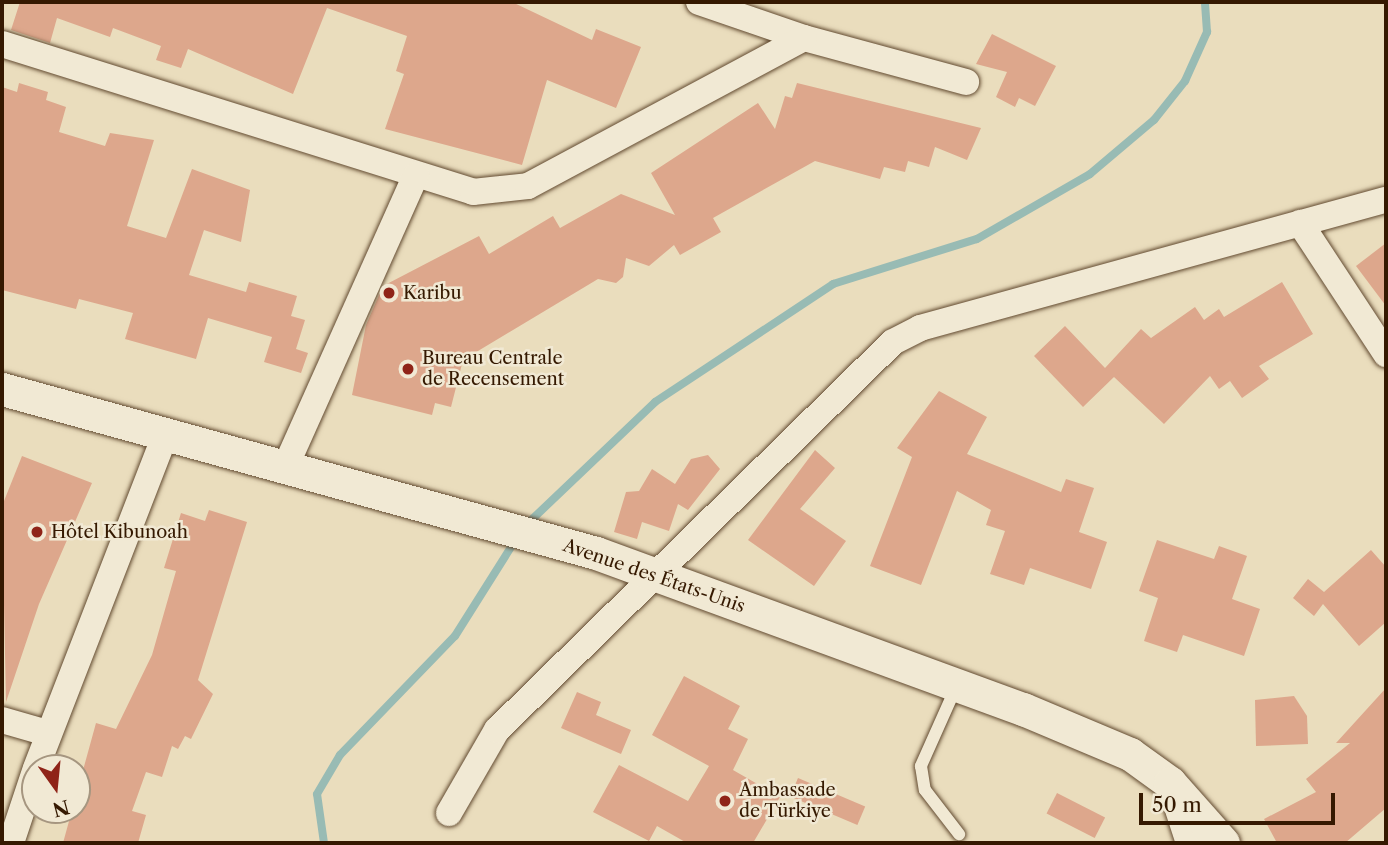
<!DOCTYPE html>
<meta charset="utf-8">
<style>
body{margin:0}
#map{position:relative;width:1388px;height:845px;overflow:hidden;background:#eaddbd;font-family:"Libre Caslon Text",serif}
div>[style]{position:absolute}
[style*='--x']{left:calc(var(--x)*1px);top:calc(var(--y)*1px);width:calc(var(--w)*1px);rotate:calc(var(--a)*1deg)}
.stream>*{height:8px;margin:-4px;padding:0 4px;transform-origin:4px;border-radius:4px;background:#98bbb4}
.building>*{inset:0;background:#dda78c;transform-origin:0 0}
.roads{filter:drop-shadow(0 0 2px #624a30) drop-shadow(0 0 2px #624a30)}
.service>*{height:12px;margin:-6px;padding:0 6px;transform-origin:6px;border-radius:6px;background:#f1e9d4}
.minor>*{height:26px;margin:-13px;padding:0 13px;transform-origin:13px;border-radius:13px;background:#f1e9d4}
.tertiary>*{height:33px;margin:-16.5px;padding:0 16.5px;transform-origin:16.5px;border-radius:16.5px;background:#f1e9d4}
.dots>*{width:19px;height:19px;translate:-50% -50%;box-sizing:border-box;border:4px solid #f1e9d4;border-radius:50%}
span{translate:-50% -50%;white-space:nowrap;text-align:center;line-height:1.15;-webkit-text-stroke:5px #f1e9d4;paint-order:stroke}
.poi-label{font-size:18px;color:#351901}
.left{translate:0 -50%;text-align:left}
.street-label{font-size:18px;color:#351901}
.frame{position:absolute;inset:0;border:4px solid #351901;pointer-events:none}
.north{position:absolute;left:21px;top:754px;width:70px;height:70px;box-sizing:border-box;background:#f1e9d4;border:2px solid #a69680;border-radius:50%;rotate:165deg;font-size:19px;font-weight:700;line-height:28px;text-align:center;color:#351901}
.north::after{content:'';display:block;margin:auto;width:24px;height:32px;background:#8f2418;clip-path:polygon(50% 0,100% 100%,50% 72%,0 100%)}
.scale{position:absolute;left:1139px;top:793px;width:196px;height:32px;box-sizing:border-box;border:4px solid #351901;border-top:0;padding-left:9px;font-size:21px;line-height:24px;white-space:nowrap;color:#351901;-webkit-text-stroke:5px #f1e9d4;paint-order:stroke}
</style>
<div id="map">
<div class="stream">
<i style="--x:525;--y:526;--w:180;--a:-43.6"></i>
<i style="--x:655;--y:402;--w:214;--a:-33.5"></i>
<i style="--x:833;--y:284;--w:151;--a:-17.4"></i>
<i style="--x:977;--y:239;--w:130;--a:-29.9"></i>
<i style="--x:1090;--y:174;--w:84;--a:-40.2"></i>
<i style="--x:1154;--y:120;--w:50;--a:-51.5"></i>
<i style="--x:1185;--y:81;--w:54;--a:-65.8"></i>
<i style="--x:1207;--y:32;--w:30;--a:-94"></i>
<i style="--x:324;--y:843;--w:49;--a:-98.1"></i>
<i style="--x:317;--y:794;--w:45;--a:-59.5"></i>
<i style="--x:340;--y:755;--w:165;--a:-46"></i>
<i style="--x:455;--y:636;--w:115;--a:-57.8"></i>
</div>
<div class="building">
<i style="clip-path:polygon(20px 2px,512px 2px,592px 40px,596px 29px,641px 47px,616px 108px,547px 80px,522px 165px,385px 129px,404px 74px,396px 71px,407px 36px,327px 8px,293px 94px,188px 49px,181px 68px,156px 60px,161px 46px,113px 28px,110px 37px,57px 18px,50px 43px,11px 30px)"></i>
<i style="clip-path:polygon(992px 34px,1056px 66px,1035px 106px,1019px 98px,1015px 107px,996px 97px,1007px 72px,976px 64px)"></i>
<i style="clip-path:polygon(19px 83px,48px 92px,46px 100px,66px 107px,59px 132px,105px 146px,110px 133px,154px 140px,127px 226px,166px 238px,192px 169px,250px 190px,241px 242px,204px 230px,189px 275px,246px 292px,249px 282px,297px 296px,291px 316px,305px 320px,296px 349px,308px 353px,301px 373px,264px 362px,272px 337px,208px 318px,196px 359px,125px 339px,133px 313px,79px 299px,76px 309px,2px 290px,2px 87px,17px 92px)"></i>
<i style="clip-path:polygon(797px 83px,981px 128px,967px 160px,935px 147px,929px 167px,908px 161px,905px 172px,884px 167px,880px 179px,815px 161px,713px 218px,721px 232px,680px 255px,674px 245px,649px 266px,626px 258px,623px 277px,616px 283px,598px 279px,463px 360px,451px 407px,435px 403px,432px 415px,352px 395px,366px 325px,383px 286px,479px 236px,489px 254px,553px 216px,560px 228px,621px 194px,675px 215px,651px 173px,758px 103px,775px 129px,785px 96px,792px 98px)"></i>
<i style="clip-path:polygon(1386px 243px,1386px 306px,1356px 266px)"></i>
<i style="clip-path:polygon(1282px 282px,1313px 334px,1259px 366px,1269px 379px,1242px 398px,1230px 381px,1219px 389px,1210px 376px,1164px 424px,1114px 377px,1083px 407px,1034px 356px,1065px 326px,1105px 368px,1141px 329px,1151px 338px,1195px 307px,1204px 320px,1219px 309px,1224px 317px)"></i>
<i style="clip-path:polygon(939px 391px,987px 417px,967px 454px,1061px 492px,1066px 479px,1094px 488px,1079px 532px,1107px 542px,1091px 589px,1030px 568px,1024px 585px,990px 574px,1005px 531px,986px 525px,991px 510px,957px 491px,921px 585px,870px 566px,912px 457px,897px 448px)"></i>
<i style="clip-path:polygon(815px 450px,835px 468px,800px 509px,846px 541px,814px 586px,748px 540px)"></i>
<i style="clip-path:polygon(708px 455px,720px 469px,688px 510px,678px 504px,669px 531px,642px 522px,637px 539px,614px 532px,626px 492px,639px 491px,652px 469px,675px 484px,691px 459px)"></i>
<i style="clip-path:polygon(22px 456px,92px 483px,39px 604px,6px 702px,2px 506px)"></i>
<i style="clip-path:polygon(209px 510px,247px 522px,198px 680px,213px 694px,191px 739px,185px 736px,178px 749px,172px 746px,162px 777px,146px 772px,132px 811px,146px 815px,138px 843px,63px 843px,96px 723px,116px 729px,152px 655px,176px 571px,164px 568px,181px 513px,205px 521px)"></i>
<i style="clip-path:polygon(1157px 540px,1214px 559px,1219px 546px,1247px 556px,1232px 599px,1260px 609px,1244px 656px,1183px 635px,1177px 652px,1144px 641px,1158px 598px,1139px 591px)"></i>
<i style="clip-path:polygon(1371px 550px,1386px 567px,1386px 622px,1359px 646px,1323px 604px,1314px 616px,1293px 598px,1308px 579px,1324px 592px)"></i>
<i style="clip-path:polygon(684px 676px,740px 706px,728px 729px,748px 739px,733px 770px,780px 797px,753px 843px,687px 843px,657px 826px,649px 841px,593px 812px,619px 765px,688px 801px,709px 766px,652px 735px)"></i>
<i style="clip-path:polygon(1386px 688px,1386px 808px,1345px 843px,1277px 843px,1264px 819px,1316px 792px,1306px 779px,1350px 743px,1336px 743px)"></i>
<i style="clip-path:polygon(577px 692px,601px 702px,596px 715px,631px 730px,621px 754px,561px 728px)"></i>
<i style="clip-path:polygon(1294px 696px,1307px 716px,1308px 744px,1256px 746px,1255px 700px)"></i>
<i style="left:798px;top:778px;width:73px;height:20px;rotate:23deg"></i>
<i style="left:1057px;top:793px;width:54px;height:23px;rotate:27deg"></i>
</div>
<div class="roads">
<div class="service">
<i style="--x:957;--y:685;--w:89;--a:114"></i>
<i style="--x:921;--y:766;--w:24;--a:81"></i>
<i style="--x:925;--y:790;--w:56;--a:52.3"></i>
</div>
<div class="minor">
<i style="--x:699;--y:2;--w:111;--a:18.9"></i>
<i style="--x:804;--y:38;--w:168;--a:15.2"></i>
<i style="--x:2;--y:44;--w:494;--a:17.4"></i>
<i style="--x:473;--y:192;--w:55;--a:-6.2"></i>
<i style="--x:528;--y:186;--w:313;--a:-28.2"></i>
<i style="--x:1300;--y:223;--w:157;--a:56.7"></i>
<i style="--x:284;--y:470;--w:323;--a:-65.9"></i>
<i style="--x:2;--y:720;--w:47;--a:16.1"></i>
<i style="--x:36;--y:768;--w:357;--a:-68.8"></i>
<i style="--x:1171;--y:788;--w:58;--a:71.9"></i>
<i style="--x:449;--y:813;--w:96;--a:-60"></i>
<i style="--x:497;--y:730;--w:554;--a:-44.42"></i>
<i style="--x:893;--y:342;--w:30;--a:-27"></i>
<i style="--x:920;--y:328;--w:483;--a:-15.4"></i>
<i style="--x:11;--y:843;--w:76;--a:-71.6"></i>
</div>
<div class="tertiary">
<i style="--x:2;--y:389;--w:616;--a:15.43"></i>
<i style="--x:596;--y:553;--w:455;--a:20.1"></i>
<i style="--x:1023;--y:709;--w:116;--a:22.8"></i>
<i style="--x:1130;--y:754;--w:49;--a:35.9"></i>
<i style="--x:1170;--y:783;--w:80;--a:48.5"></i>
</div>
</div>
<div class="dots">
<i style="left:389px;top:293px;background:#8f2418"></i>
<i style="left:408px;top:369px;background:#8f2418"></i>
<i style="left:37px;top:532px;background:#8f2418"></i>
<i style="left:725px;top:801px;background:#8f2418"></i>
</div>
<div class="poi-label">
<span class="left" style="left:403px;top:293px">Karibu</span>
<span class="left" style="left:422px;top:369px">Bureau Centrale<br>de Recensement</span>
<span class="left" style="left:51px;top:532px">Hôtel Kibunoah</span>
<span class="left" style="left:739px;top:801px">Ambassade<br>de Türkiye</span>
</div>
<div class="street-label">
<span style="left:654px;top:576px;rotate:19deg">Avenue des États-Unis</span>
</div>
<div class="frame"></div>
<div class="north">N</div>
<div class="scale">50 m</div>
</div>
